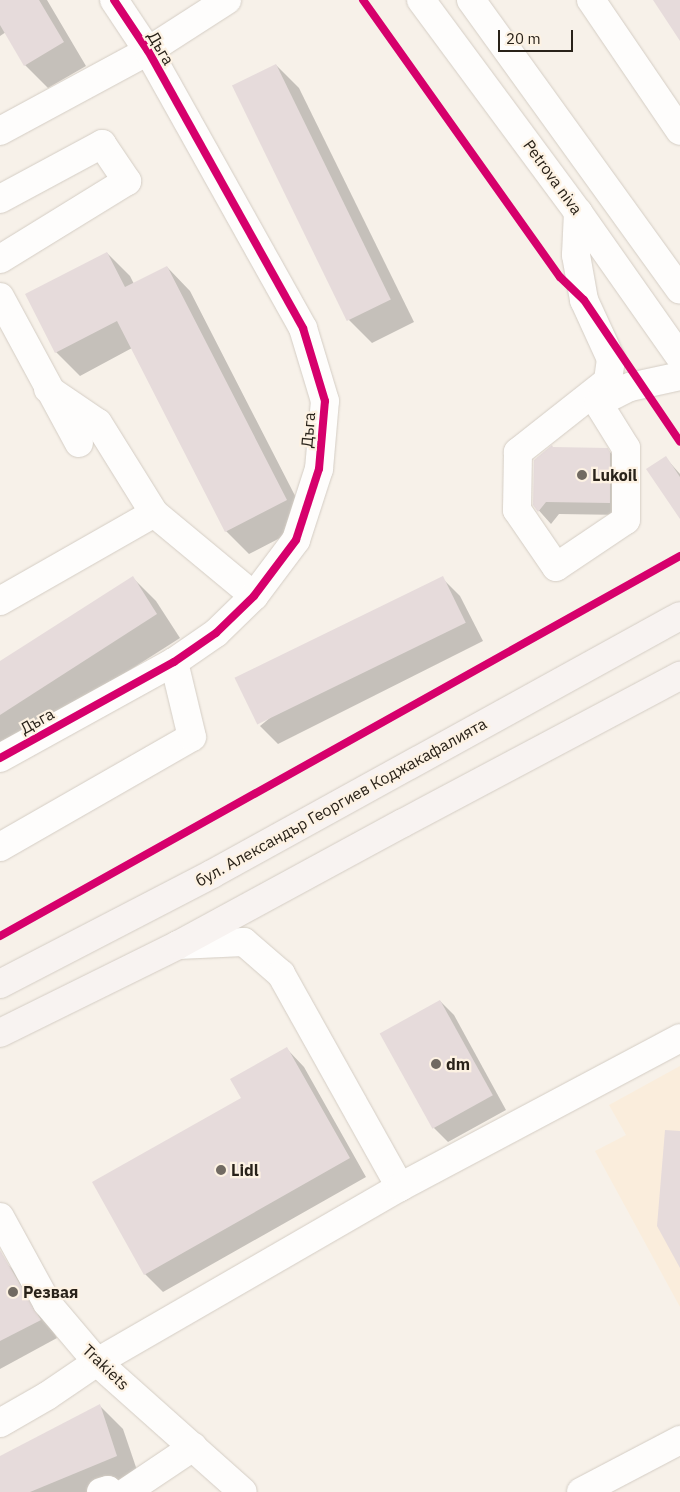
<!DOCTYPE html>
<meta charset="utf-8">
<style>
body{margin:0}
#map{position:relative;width:680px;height:1492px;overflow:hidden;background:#f7f1e9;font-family:"IBM Plex Sans",sans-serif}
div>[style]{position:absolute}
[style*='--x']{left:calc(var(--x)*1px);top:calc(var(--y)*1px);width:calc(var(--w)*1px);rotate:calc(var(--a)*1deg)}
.built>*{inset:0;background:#faeddc}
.shadow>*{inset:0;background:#0003}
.building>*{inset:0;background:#e6dbdb;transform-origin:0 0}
.roads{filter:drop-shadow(0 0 1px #d4cdc4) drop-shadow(0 0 1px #d4cdc4)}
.minor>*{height:28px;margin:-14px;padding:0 14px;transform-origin:14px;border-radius:14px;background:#fefdfc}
.major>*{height:28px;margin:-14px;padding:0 14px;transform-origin:14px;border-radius:14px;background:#f8f3f1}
.cycleway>*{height:8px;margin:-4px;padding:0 4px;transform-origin:4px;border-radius:4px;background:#d6006c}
.dots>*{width:14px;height:14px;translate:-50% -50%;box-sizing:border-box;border:2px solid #fdf2e3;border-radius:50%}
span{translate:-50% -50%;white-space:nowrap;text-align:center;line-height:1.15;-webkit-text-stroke:4.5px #fdf2e3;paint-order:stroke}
.street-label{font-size:16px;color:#292219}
.poi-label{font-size:16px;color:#292219;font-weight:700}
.left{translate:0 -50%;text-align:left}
.scale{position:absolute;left:498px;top:30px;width:75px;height:22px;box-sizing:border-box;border:2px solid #292219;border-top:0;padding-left:6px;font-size:15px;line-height:18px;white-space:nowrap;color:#292219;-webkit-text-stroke:4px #fdf2e3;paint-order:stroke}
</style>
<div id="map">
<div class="built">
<i style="clip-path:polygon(680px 1066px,680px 1307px,595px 1151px,626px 1135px,609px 1105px)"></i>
</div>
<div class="shadow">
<i style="clip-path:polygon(0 0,47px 0,86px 66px,48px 88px,25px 65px,6px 32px,0 36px)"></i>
<i style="clip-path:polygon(276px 65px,299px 88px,414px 322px,372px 343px,349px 320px,234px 86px)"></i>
<i style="clip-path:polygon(107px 253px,130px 276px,134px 284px,167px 267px,190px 291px,309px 523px,249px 554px,226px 531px,132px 348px,80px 376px,56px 352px,27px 295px)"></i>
<i style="clip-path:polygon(553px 448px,607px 449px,620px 462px,623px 515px,559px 514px,551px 524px,534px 505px)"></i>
<i style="clip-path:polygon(665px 457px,680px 474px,680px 511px)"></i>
<i style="clip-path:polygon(133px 578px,156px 601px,180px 638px,0 753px,0 663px)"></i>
<i style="clip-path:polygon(442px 578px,460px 596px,483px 641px,278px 744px,260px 726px)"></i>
<i style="clip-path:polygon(440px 1001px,454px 1015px,506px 1110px,448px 1142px,434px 1128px)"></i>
<i style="clip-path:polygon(287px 1049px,304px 1067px,366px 1177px,163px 1292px,145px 1274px,94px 1183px,243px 1098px)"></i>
<i style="clip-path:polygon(6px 1263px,24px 1280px,57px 1338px,0 1369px,0 1266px)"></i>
<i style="clip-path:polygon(100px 1406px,123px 1429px,140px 1479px,109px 1492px,0 1492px,0 1458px)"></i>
</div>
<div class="building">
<i style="clip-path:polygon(0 0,39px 0,64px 42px,24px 66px,0 25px)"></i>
<i style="clip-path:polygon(653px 0,680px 0,680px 41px)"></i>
<i style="left:276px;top:64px;width:262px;height:49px;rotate:64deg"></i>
<i style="clip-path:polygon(107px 252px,125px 287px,167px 266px,287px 500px,225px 532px,117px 321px,55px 353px,25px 294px)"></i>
<i style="clip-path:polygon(552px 445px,553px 447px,608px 448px,610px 452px,610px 503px,546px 502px,538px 512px,533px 505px,534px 460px)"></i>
<i style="clip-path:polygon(666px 456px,680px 477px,680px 519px,646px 469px)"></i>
<i style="clip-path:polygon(133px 576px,157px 614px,0 715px,0 661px)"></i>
<i style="left:443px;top:576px;width:52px;height:232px;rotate:64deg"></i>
<i style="left:440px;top:1000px;width:109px;height:69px;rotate:61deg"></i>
<i style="clip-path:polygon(287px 1047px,350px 1158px,144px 1275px,92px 1182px,241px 1098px,230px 1079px)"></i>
<i style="clip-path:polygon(665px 1130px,680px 1131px,680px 1268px,657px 1226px)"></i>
<i style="clip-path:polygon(0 1250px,41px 1320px,0 1341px)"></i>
<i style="clip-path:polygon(100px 1404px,117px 1456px,30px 1492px,0 1492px,0 1456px)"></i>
</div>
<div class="roads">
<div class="minor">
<i style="--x:421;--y:0;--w:264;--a:53.5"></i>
<i style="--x:578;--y:212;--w:177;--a:54.9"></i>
<i style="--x:471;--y:0;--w:357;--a:54.2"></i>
<i style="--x:591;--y:0;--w:158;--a:55.8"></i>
<i style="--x:0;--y:131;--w:168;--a:-28.4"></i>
<i style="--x:148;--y:51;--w:94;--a:-32.8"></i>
<i style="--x:0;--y:199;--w:116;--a:-28.3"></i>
<i style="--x:102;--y:144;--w:45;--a:56"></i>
<i style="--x:127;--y:181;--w:149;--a:148.4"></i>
<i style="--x:578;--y:212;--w:43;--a:92.7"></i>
<i style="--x:576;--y:255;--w:46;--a:79.9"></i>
<i style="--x:584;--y:300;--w:65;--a:65.4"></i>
<i style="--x:611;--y:359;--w:22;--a:98"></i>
<i style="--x:608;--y:381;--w:115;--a:141.7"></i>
<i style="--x:518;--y:452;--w:58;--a:91"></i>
<i style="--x:517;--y:510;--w:69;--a:55.6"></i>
<i style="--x:556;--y:567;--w:84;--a:-33.9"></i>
<i style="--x:626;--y:520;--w:72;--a:-90"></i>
<i style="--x:626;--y:448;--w:53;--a:-121.9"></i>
<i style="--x:598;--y:403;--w:36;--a:-27"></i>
<i style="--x:630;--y:387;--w:51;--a:-12.4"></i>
<i style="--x:0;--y:297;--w:166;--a:61.6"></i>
<i style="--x:48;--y:389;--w:60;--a:34.2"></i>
<i style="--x:98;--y:423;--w:106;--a:58.1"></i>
<i style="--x:0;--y:601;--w:177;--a:-29.7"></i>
<i style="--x:154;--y:513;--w:130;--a:39.7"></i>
<i style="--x:0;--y:758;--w:199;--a:-28.9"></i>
<i style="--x:174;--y:662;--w:51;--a:-34.6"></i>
<i style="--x:216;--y:633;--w:53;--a:-44.2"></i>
<i style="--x:254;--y:596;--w:70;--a:-53.1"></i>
<i style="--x:296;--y:540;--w:75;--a:-72.1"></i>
<i style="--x:319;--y:469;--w:68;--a:-85"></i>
<i style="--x:325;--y:401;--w:76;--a:-106.8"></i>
<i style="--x:303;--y:328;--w:317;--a:-119.2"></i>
<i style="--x:148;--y:51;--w:61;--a:-123.7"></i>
<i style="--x:0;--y:847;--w:221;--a:-29.8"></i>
<i style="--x:192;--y:737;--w:77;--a:-103.5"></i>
<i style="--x:178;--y:945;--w:66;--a:-2.6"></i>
<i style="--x:244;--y:942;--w:49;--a:40.9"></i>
<i style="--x:281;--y:974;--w:244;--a:60.8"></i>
<i style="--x:0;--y:1217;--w:98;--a:61.3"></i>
<i style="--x:47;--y:1303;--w:77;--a:49.7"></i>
<i style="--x:97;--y:1362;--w:195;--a:41.7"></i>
<i style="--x:0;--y:1423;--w:54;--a:-29.9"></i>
<i style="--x:47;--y:1396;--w:60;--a:-34.2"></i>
<i style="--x:97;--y:1362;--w:350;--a:-30"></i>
<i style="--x:400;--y:1187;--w:317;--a:-28"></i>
<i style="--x:101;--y:1492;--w:7;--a:-16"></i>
<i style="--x:108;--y:1490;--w:2;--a:63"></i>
<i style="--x:126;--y:1492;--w:81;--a:-33.9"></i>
<i style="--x:581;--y:1492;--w:112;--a:-27.7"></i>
</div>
<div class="major">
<i style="--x:0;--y:984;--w:239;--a:-27.4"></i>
<i style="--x:212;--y:874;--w:534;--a:-28.87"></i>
<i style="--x:0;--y:1033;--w:199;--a:-26.3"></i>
<i style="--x:178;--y:945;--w:256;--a:-28.5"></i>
<i style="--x:403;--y:823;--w:314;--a:-28"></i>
</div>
</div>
<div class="cycleway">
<i style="--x:363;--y:0;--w:340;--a:54.6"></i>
<i style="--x:560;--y:277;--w:33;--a:44"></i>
<i style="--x:584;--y:300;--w:171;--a:55.9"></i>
<i style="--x:0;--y:758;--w:199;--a:-28.9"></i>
<i style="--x:174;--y:662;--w:51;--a:-34.6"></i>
<i style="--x:216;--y:633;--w:53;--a:-44.2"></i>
<i style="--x:254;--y:596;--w:70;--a:-53.1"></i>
<i style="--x:296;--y:540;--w:75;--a:-72.1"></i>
<i style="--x:319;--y:469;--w:68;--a:-85"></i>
<i style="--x:325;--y:401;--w:76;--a:-106.8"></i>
<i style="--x:303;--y:328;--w:317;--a:-119.2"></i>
<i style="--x:148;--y:51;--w:61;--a:-123.7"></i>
<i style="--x:0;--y:936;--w:779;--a:-29.2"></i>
</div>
<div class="dots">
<i style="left:582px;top:475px;background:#716a62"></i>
<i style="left:436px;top:1064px;background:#716a62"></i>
<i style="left:221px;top:1170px;background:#716a62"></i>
<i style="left:13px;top:1292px;background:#716a62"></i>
</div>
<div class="street-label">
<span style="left:161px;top:48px;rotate:60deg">Дъга</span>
<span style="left:553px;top:177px;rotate:54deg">Petrova niva</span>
<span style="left:308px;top:430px;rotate:-85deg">Дъга</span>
<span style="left:37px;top:721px;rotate:-29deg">Дъга</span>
<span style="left:341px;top:802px;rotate:-29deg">бул. Александър Георгиев Коджакафалията</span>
<span style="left:106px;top:1367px;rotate:44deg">Trakiets</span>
</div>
<div class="poi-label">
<span class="left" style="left:592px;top:475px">Lukoil</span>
<span class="left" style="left:446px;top:1064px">dm</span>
<span class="left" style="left:231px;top:1170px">Lidl</span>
<span class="left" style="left:23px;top:1292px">Резвая</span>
</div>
<div class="scale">20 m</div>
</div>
